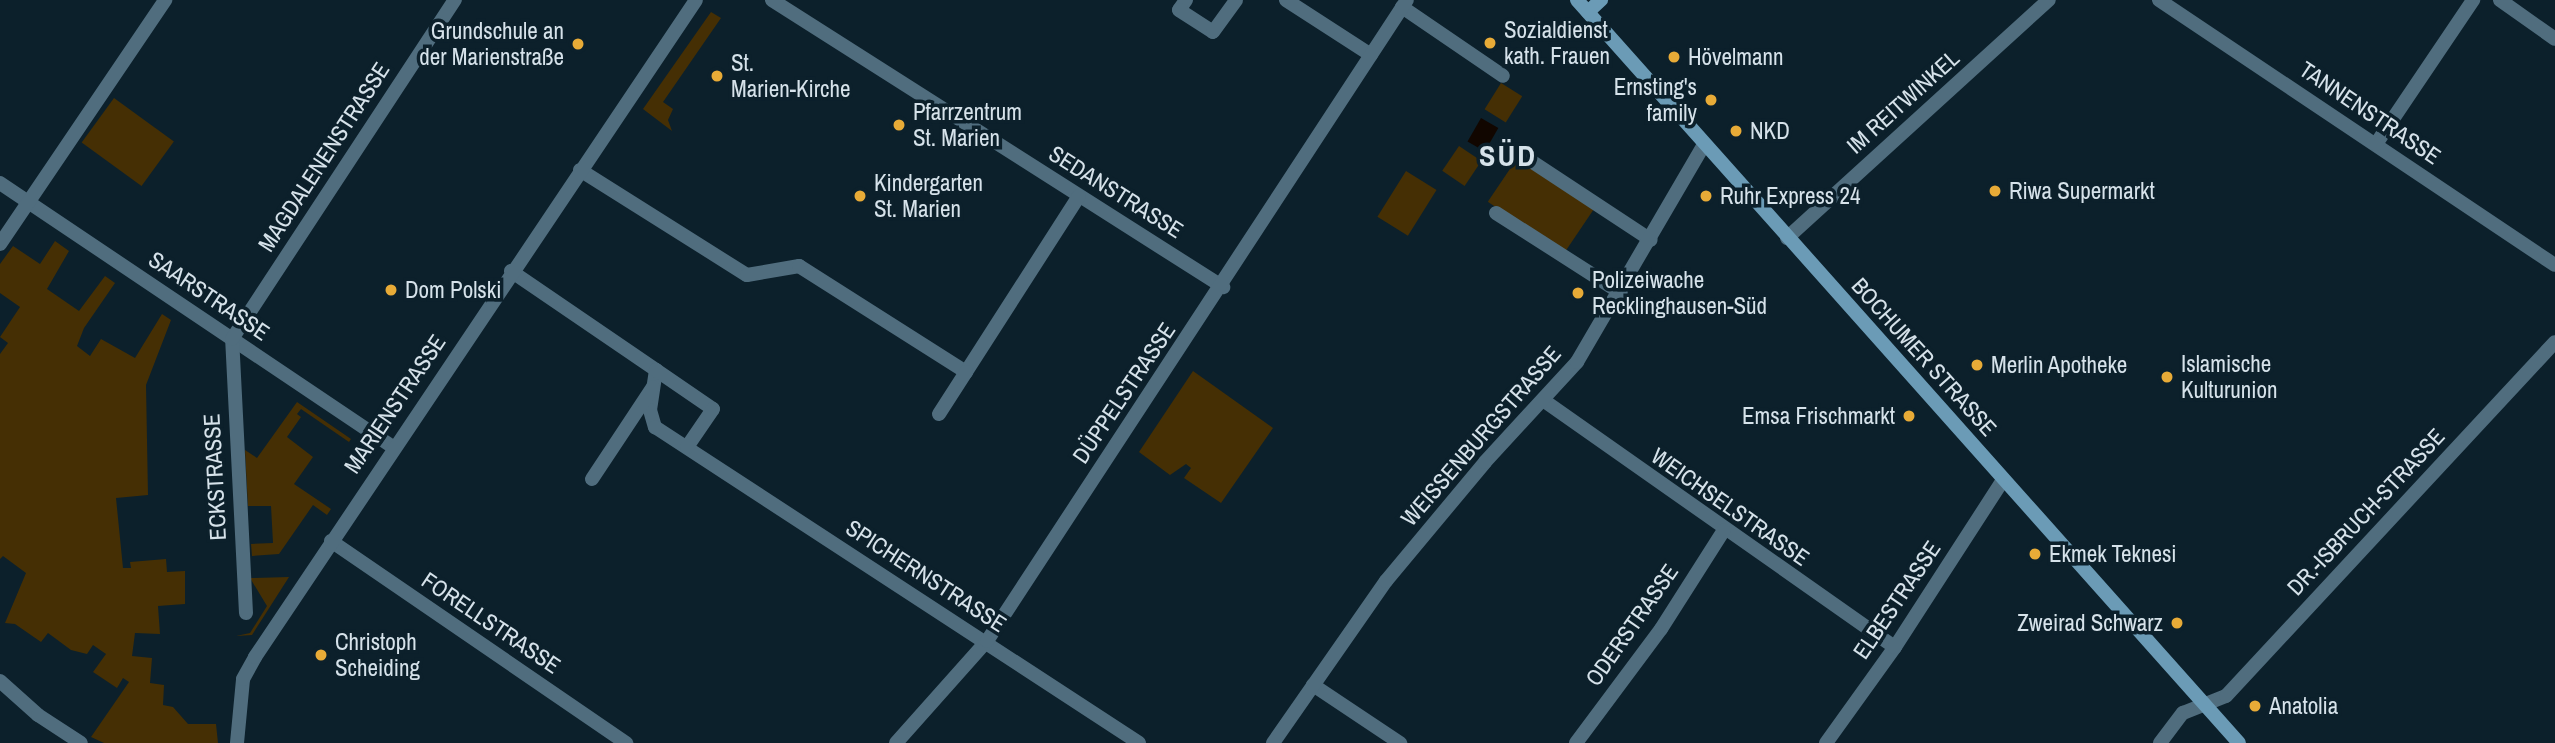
<!DOCTYPE html>
<meta charset="utf-8">
<style>
body{margin:0}
#map{position:relative;width:2555px;height:743px;overflow:hidden;background:#0c202b;font-family:"Archivo Narrow",sans-serif}
div>[style]{position:absolute}
[style*='--x']{left:calc(var(--x)*1px);top:calc(var(--y)*1px);width:calc(var(--w)*1px);rotate:calc(var(--a)*1deg)}
.green>*{inset:0;background:#452f04;transform-origin:0 0}
.water>*{inset:0;background:#110600;transform-origin:0 0}
.minor>*{height:14px;margin:-7px;padding:0 7px;transform-origin:7px;border-radius:7px;background:#506d7e}
.tertiary>*{height:14px;margin:-7px;padding:0 7px;transform-origin:7px;border-radius:7px;background:#506d7e}
.secondary>*{height:14px;margin:-7px;padding:0 7px;transform-origin:7px;border-radius:7px;background:#6b9bb6}
.dots>*{width:19px;height:19px;translate:-50% -50%;box-sizing:border-box;border:4px solid #0c202b;border-radius:50%}
span{translate:-50% -50%;white-space:nowrap;text-align:center;line-height:1.15;-webkit-text-stroke:7px #0c202b;paint-order:stroke}
.poi-label{font-size:23px;color:#d6e2ea}
.left{translate:0 -50%;text-align:left}
.right{translate:-100% -50%;text-align:right}
.street-label{font-size:23px;color:#d6e2ea}
.district-label{font-size:30px;color:#d6e2ea;font-weight:700;letter-spacing:2px}
</style>
<div id="map">
<div class="green">
<i style="clip-path:polygon(711px 12px,721px 18px,663px 102px,673px 109px,668px 120px,672px 131px,643px 109px)"></i>
<i style="left:1501px;top:83px;width:25px;height:31px;rotate:32deg"></i>
<i style="left:114px;top:98px;width:74px;height:55px;rotate:36deg"></i>
<i style="left:1459px;top:146px;width:27px;height:30px;rotate:34deg"></i>
<i style="left:1518px;top:157px;width:92px;height:54px;rotate:34deg"></i>
<i style="left:1406px;top:171px;width:36px;height:54px;rotate:32deg"></i>
<i style="clip-path:polygon(55px 241px,69px 251px,47px 289px,79px 311px,105px 276px,115px 283px,84px 328px,77px 346px,90px 356px,101px 339px,135px 358px,162px 314px,171px 320px,146px 385px,148px 495px,116px 498px,123px 568px,131px 568px,130px 562px,166px 559px,167px 572px,185px 571px,185px 604px,158px 606px,160px 634px,135px 633px,132px 656px,152px 658px,150px 683px,164px 685px,163px 705px,173px 707px,188px 724px,216px 724px,218px 743px,104px 743px,91px 737px,129px 682px,123px 678px,117px 688px,93px 672px,106px 654px,93px 645px,87px 654px,71px 650px,48px 633px,41px 642px,15px 624px,5px 623px,26px 573px,3px 556px,0 559px,0 354px,8px 343px,0 337px,20px 307px,0 293px,0 264px,13px 246px,40px 264px)"></i>
<i style="clip-path:polygon(1193px 371px,1273px 428px,1221px 503px,1184px 478px,1191px 468px,1186px 464px,1170px 475px,1139px 452px)"></i>
<i style="clip-path:polygon(297px 402px,351px 439px,349px 442px,301px 409px,297px 414px,301px 417px,287px 437px,313px 457px,294px 484px,331px 509px,327px 515px,313px 505px,279px 554px,252px 556px,251px 544px,273px 543px,271px 506px,248px 506px,245px 450px,257px 458px)"></i>
<i style="clip-path:polygon(289px 577px,252px 635px,236px 636px,250px 633px,267px 606px,250px 578px)"></i>
</div>
<div class="water">
<i style="left:1481px;top:118px;width:20px;height:27px;rotate:30deg"></i>
</div>
<div class="minor">
<i style="--x:772;--y:0;--w:535;--a:32.47"></i>
<i style="--x:1186;--y:0;--w:12;--a:125"></i>
<i style="--x:1179;--y:10;--w:40;--a:32.9"></i>
<i style="--x:1213;--y:32;--w:39;--a:-54"></i>
<i style="--x:1286;--y:0;--w:101;--a:32.9"></i>
<i style="--x:2159;--y:0;--w:476;--a:33.8"></i>
<i style="--x:2500;--y:0;--w:67;--a:35.3"></i>
<i style="--x:1402;--y:7;--w:122;--a:34.3"></i>
<i style="--x:2376;--y:144;--w:174;--a:-56"></i>
<i style="--x:1522;--y:155;--w:154;--a:33.4"></i>
<i style="--x:580;--y:170;--w:197;--a:32.2"></i>
<i style="--x:747;--y:275;--w:53;--a:-9.8"></i>
<i style="--x:799;--y:266;--w:198;--a:32.4"></i>
<i style="--x:966;--y:372;--w:209;--a:-57.3"></i>
<i style="--x:0;--y:183;--w:472;--a:33.9"></i>
<i style="--x:1496;--y:213;--w:148;--a:32.6"></i>
<i style="--x:1787;--y:238;--w:354;--a:-42.3"></i>
<i style="--x:0;--y:244;--w:295;--a:-55.9"></i>
<i style="--x:511;--y:271;--w:176;--a:34.3"></i>
<i style="--x:656;--y:370;--w:40;--a:98.5"></i>
<i style="--x:650;--y:410;--w:18;--a:74"></i>
<i style="--x:655;--y:427;--w:578;--a:33.14"></i>
<i style="--x:656;--y:370;--w:69;--a:34.4"></i>
<i style="--x:713;--y:409;--w:46;--a:124.4"></i>
<i style="--x:1543;--y:400;--w:430;--a:35.1"></i>
<i style="--x:939;--y:414;--w:50;--a:-57.3"></i>
<i style="--x:592;--y:479;--w:110;--a:-56.5"></i>
<i style="--x:331;--y:541;--w:358;--a:34.4"></i>
<i style="--x:246;--y:613;--w:274;--a:-92.9"></i>
<i style="--x:232;--y:339;--w:406;--a:-56.7"></i>
<i style="--x:0;--y:681;--w:51;--a:41.8"></i>
<i style="--x:38;--y:715;--w:51;--a:33.1"></i>
<i style="--x:1313;--y:685;--w:105;--a:33.7"></i>
<i style="--x:896;--y:743;--w:137;--a:-48.3"></i>
<i style="--x:987;--y:641;--w:766;--a:-56.77"></i>
<i style="--x:1273;--y:743;--w:198;--a:-55.1"></i>
<i style="--x:1386;--y:581;--w:155;--a:-50.2"></i>
<i style="--x:1485;--y:462;--w:136;--a:-47.4"></i>
<i style="--x:1577;--y:362;--w:250;--a:-59.7"></i>
<i style="--x:1576;--y:743;--w:142;--a:-53.3"></i>
<i style="--x:1661;--y:629;--w:117;--a:-57.5"></i>
<i style="--x:1826;--y:743;--w:118;--a:-54.3"></i>
<i style="--x:1895;--y:647;--w:199;--a:-57.1"></i>
<i style="--x:2160;--y:743;--w:38;--a:-53"></i>
<i style="--x:2183;--y:713;--w:46;--a:-21.6"></i>
<i style="--x:2226;--y:696;--w:483;--a:-47.1"></i>
</div>
<div class="tertiary">
<i style="--x:237;--y:743;--w:64;--a:-84.6"></i>
<i style="--x:243;--y:679;--w:25;--a:-61"></i>
<i style="--x:255;--y:657;--w:791;--a:-56.13"></i>
</div>
<div class="secondary">
<i style="--x:1577;--y:0;--w:995;--a:48.3"></i>
<i style="--x:1588;--y:12;--w:18;--a:-43"></i>
</div>
<div class="dots">
<i style="left:1490px;top:43px;background:#e8ab37"></i>
<i style="left:578px;top:44px;background:#e8ab37"></i>
<i style="left:1674px;top:57px;background:#e8ab37"></i>
<i style="left:717px;top:76px;background:#e8ab37"></i>
<i style="left:1711px;top:100px;background:#e8ab37"></i>
<i style="left:899px;top:125px;background:#e8ab37"></i>
<i style="left:1736px;top:131px;background:#e8ab37"></i>
<i style="left:1995px;top:191px;background:#e8ab37"></i>
<i style="left:860px;top:196px;background:#e8ab37"></i>
<i style="left:1706px;top:196px;background:#e8ab37"></i>
<i style="left:391px;top:290px;background:#e8ab37"></i>
<i style="left:1578px;top:293px;background:#e8ab37"></i>
<i style="left:1977px;top:365px;background:#e8ab37"></i>
<i style="left:2167px;top:377px;background:#e8ab37"></i>
<i style="left:1909px;top:416px;background:#e8ab37"></i>
<i style="left:2035px;top:554px;background:#e8ab37"></i>
<i style="left:2177px;top:623px;background:#e8ab37"></i>
<i style="left:321px;top:655px;background:#e8ab37"></i>
<i style="left:2255px;top:706px;background:#e8ab37"></i>
</div>
<div class="poi-label">
<span class="left" style="left:1504px;top:43px">Sozialdienst<br>kath. Frauen</span>
<span class="right" style="left:564px;top:44px">Grundschule an<br>der Marienstraße</span>
<span class="left" style="left:1688px;top:57px">Hövelmann</span>
<span class="left" style="left:731px;top:76px">St.<br>Marien-Kirche</span>
<span class="right" style="left:1697px;top:100px">Ernsting's<br>family</span>
<span class="left" style="left:913px;top:125px">Pfarrzentrum<br>St. Marien</span>
<span class="left" style="left:1750px;top:131px">NKD</span>
<span class="left" style="left:874px;top:196px">Kindergarten<br>St. Marien</span>
<span class="left" style="left:2009px;top:191px">Riwa Supermarkt</span>
<span class="left" style="left:1720px;top:196px">Ruhr Express 24</span>
<span class="left" style="left:1592px;top:293px">Polizeiwache<br>Recklinghausen-Süd</span>
<span class="left" style="left:405px;top:290px">Dom Polski</span>
<span class="left" style="left:2181px;top:377px">Islamische<br>Kulturunion</span>
<span class="left" style="left:1991px;top:365px">Merlin Apotheke</span>
<span class="right" style="left:1895px;top:416px">Emsa Frischmarkt</span>
<span class="left" style="left:2049px;top:554px">Ekmek Teknesi</span>
<span class="right" style="left:2163px;top:623px">Zweirad Schwarz</span>
<span class="left" style="left:335px;top:655px">Christoph<br>Scheiding</span>
<span class="left" style="left:2269px;top:706px">Anatolia</span>
</div>
<div class="street-label">
<span style="left:1903px;top:102px;rotate:-42deg">IM REITWINKEL</span>
<span style="left:2370px;top:113px;rotate:34deg">TANNENSTRASSE</span>
<span style="left:324px;top:157px;rotate:-57deg">MAGDALENENSTRASSE</span>
<span style="left:1116px;top:192px;rotate:32deg">SEDANSTRASSE</span>
<span style="left:209px;top:296px;rotate:34deg">SAARSTRASSE</span>
<span style="left:1924px;top:357px;rotate:48deg">BOCHUMER STRASSE</span>
<span style="left:1124px;top:393px;rotate:-56deg">DÜPPELSTRASSE</span>
<span style="left:395px;top:404px;rotate:-56deg">MARIENSTRASSE</span>
<span style="left:1481px;top:436px;rotate:-49deg">WEISSENBURGSTRASSE</span>
<span style="left:215px;top:477px;rotate:-93deg">ECKSTRASSE</span>
<span style="left:1730px;top:507px;rotate:35deg">WEICHSELSTRASSE</span>
<span style="left:2366px;top:512px;rotate:-47deg">DR.-ISBRUCH-STRASSE</span>
<span style="left:926px;top:576px;rotate:33deg">SPICHERNSTRASSE</span>
<span style="left:1897px;top:600px;rotate:-56deg">ELBESTRASSE</span>
<span style="left:491px;top:623px;rotate:34deg">FORELLSTRASSE</span>
<span style="left:1632px;top:625px;rotate:-55deg">ODERSTRASSE</span>
</div>
<div class="district-label">
<span style="left:1508px;top:155px">SÜD</span>
</div>
</div>
